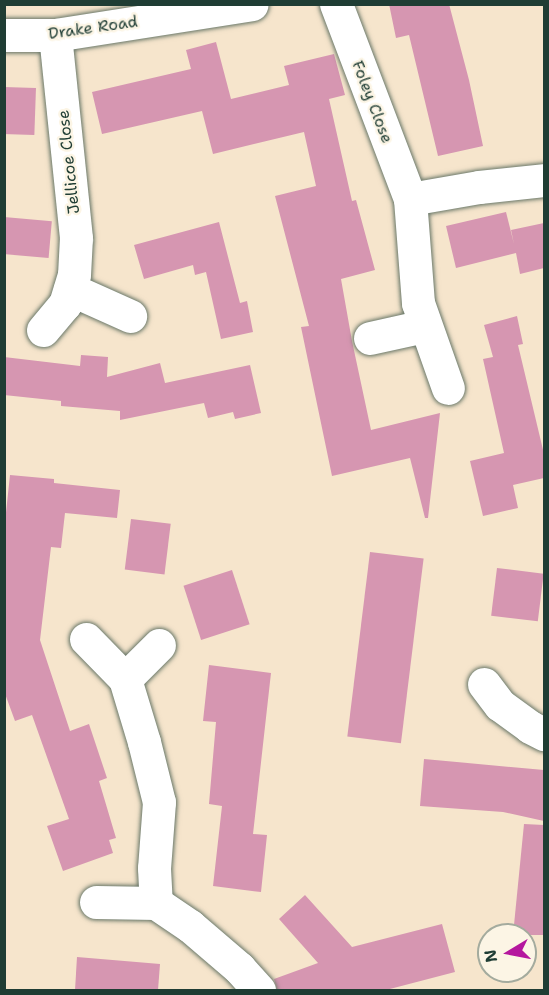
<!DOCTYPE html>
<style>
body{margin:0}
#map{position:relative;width:549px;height:995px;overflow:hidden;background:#f6e5cc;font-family:"Shantell Sans",sans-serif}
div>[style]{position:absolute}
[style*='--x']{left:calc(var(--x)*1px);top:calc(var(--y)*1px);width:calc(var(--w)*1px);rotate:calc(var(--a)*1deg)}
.building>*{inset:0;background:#d696b1;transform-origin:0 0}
.roads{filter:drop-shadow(0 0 2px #6a7869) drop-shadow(0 0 2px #6a7869)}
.street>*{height:33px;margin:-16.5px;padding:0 16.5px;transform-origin:16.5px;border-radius:16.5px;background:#fff}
span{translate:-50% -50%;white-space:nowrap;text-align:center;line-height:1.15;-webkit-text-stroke:5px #fcf5e5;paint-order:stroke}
.street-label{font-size:16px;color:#1f3d34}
.frame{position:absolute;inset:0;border:6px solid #1f3d34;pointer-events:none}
.north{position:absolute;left:477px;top:923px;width:60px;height:60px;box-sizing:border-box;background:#fcf5e5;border:2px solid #a4ab9e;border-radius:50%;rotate:260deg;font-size:16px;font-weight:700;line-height:24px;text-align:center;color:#1f3d34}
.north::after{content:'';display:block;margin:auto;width:21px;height:27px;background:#b5179e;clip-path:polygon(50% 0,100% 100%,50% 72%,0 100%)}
</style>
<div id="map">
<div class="building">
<i style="clip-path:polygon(389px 4px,449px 4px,469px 80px,483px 146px,438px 156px,409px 35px,396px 38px)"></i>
<i style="clip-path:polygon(216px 42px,231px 99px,289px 85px,284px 66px,334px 54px,345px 95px,329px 99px,352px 201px,356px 200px,375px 270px,341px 279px,352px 341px,371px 430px,440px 413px,428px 518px,425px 518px,410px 458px,332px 476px,301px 327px,309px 326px,275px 196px,316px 186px,304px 132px,213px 154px,202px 111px,102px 134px,92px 92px,191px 69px,186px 50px)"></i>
<i style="left:4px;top:87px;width:32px;height:47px;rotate:2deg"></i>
<i style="clip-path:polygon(506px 212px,514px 244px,511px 230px,544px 223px,544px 268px,520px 274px,516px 253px,456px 268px,446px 226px)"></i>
<i style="left:4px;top:217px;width:48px;height:37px;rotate:5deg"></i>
<i style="clip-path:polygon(219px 222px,240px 303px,247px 301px,253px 332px,221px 339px,206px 272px,195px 275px,193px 265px,144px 279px,134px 245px)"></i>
<i style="clip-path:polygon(517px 316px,523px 344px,518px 345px,544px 454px,544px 478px,513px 485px,518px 508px,483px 516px,470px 461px,504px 453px,483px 359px,493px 357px,484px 325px)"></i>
<i style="clip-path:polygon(81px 355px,108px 357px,107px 377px,160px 363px,165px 383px,250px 365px,261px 413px,235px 419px,233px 412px,208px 418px,204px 403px,120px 420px,120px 411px,61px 406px,61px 401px,4px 395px,4px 357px,80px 366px)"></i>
<i style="clip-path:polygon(10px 475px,54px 479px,54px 483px,120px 490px,117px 518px,65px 513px,61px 548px,51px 547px,40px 640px,70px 731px,89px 724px,107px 778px,99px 781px,116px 838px,109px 840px,113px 853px,63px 871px,47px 826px,69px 819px,32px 715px,15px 721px,4px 691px,4px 531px)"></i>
<i style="left:131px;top:519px;width:40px;height:51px;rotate:7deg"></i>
<i style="left:370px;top:552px;width:54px;height:186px;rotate:7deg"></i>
<i style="left:497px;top:568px;width:47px;height:48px;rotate:7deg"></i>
<i style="left:232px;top:570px;width:57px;height:51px;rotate:72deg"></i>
<i style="clip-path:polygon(209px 665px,271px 673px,253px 834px,267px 835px,261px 892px,213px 886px,222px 806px,209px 804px,216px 722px,203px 721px)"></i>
<i style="clip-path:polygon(424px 759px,544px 770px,544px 821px,503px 812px,420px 806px)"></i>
<i style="clip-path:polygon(524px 824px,544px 825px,544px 935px,513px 935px)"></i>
<i style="clip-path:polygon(305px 895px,352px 947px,442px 924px,455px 972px,386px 990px,277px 990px,274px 979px,318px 963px,279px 919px)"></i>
<i style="clip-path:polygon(77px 957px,160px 964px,158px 990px,75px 990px)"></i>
</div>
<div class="roads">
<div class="street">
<i style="--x:336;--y:4;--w:209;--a:69.2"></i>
<i style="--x:410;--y:199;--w:104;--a:85.6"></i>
<i style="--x:418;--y:303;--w:90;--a:70.6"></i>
<i style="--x:4;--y:35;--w:51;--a:0"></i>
<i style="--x:55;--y:35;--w:199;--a:-8.9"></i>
<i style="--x:410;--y:199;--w:70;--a:-9.9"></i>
<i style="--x:479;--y:187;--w:65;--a:-6.1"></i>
<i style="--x:70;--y:289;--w:66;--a:24.2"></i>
<i style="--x:43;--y:330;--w:34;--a:-50"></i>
<i style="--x:65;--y:304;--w:30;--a:-73"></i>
<i style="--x:74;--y:275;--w:37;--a:-87"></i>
<i style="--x:76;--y:238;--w:204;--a:-95.9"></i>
<i style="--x:370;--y:338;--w:55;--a:-12.5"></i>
<i style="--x:86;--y:639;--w:56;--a:45.7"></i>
<i style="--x:125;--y:679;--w:66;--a:73.2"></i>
<i style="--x:144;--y:742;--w:62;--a:76"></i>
<i style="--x:159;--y:802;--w:66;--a:94.3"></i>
<i style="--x:154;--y:868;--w:35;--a:87"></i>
<i style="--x:125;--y:679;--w:48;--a:-45"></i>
<i style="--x:484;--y:684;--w:26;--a:53"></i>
<i style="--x:500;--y:705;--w:37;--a:36"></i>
<i style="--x:530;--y:727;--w:16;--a:27"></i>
<i style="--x:96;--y:902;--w:60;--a:1"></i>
<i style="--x:156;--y:903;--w:41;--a:34.1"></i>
<i style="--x:190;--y:926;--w:65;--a:40.6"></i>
<i style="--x:239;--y:968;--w:30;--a:48"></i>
</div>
</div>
<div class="street-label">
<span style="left:93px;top:28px;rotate:-8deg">Drake Road</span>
<span style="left:372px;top:102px;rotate:69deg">Foley Close</span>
<span style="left:69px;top:162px;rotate:-96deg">Jellicoe Close</span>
</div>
<div class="frame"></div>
<div class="north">N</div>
</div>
